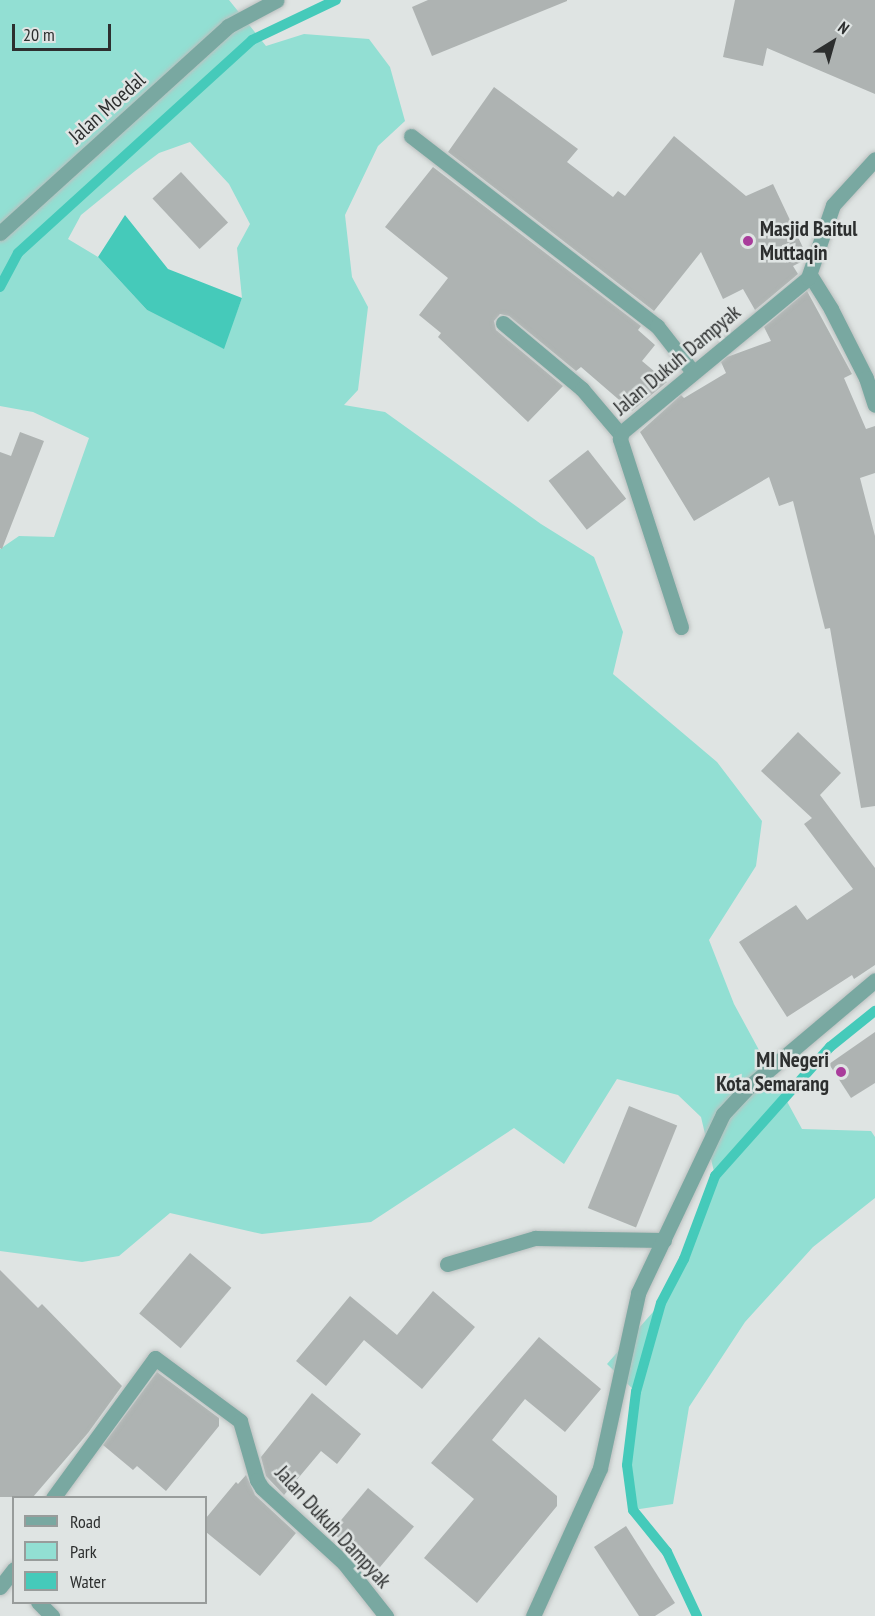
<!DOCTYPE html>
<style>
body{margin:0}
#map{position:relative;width:875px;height:1616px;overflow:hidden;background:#dfe4e3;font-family:"PT Sans Narrow",sans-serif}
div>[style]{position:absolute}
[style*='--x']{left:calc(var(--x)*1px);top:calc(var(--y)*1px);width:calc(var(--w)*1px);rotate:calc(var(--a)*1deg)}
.green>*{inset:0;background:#92dfd3}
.water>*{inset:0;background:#45caba}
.stream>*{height:10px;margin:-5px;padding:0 5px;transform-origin:5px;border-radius:5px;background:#45caba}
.building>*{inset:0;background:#aeb3b2;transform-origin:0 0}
.roads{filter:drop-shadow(0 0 2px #bbc0bf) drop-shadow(0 0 2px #bbc0bf)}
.street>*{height:15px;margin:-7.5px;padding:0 7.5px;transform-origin:7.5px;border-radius:7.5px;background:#79a8a1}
.dots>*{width:16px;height:16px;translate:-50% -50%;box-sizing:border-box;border:3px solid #dfe4e3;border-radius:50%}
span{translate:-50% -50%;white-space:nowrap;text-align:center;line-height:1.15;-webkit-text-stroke:5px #dfe4e3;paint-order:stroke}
.street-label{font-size:21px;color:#2d2f2f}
.poi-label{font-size:21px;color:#2d2f2f;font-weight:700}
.left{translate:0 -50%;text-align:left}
.right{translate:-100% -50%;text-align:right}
.legend{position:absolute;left:12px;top:1496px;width:195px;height:108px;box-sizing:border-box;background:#dfe4e3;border:2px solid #989c9b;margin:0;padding:8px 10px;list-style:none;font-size:18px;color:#2d2f2f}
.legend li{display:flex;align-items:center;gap:12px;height:30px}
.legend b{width:30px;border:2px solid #989c9b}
.north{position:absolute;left:803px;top:12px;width:60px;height:60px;-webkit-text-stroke:4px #dfe4e3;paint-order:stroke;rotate:37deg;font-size:16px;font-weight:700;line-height:24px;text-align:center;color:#2d2f2f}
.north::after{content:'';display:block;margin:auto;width:21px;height:27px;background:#2d2f2f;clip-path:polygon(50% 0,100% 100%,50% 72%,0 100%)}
.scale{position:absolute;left:12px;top:24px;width:99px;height:27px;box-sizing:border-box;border:3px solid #2d2f2f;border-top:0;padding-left:8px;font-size:18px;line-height:21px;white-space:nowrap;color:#2d2f2f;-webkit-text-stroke:4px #dfe4e3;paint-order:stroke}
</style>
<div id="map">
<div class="green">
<i style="clip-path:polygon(evenodd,0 0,229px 0,266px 46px,304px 34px,369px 39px,390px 67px,405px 121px,378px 146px,345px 215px,352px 277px,368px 307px,358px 390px,344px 405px,385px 412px,541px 524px,594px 557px,623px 632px,613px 674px,717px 762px,762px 821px,756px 866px,709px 940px,734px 1004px,802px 1129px,871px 1131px,875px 1137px,875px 1198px,813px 1247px,745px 1322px,689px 1407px,673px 1504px,633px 1510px,627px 1465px,636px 1392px,607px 1364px,661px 1303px,684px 1259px,715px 1176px,701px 1117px,678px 1095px,617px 1079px,564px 1164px,514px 1128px,371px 1222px,262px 1234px,170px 1213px,119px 1256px,82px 1262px,0 1251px,0 549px,19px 536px,54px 537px,89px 438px,33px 412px,0 406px,0 0,190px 142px,229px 184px,250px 224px,237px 248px,242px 298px,223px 348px,147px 310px,98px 257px,68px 239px,81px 215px,135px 171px,159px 153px,190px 142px)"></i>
</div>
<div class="water">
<i style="clip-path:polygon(125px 215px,168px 269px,242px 298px,224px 349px,147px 310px,98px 257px)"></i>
</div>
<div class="stream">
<i style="--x:0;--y:287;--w:38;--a:-62"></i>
<i style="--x:18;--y:253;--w:316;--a:-42.3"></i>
<i style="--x:252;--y:40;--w:93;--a:-25.5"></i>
<i style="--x:697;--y:1616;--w:71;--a:-115.1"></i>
<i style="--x:667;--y:1552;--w:54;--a:-129"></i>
<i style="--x:633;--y:1510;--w:45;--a:-97.6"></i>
<i style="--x:627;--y:1465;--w:74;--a:-83"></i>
<i style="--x:636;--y:1392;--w:92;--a:-74.3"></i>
<i style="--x:661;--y:1303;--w:50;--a:-62.4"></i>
<i style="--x:684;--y:1259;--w:89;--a:-69.5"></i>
<i style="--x:715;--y:1176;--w:173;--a:-48.3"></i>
<i style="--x:830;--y:1047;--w:58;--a:-38.7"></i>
</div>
<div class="building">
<i style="clip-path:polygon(428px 0,567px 0,567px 1px,432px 56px,412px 7px)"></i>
<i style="clip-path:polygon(735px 0,875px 0,875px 94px,767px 48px,763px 66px,723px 57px)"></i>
<i style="clip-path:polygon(494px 87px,578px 149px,567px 162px,613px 197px,618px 191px,625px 196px,674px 136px,746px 196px,773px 184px,806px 254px,803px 261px,793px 266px,798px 274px,755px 310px,743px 289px,723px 299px,701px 252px,654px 311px,448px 152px)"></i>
<i style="clip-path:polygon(433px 167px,641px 326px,638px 330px,655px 345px,642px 361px,667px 382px,632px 411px,581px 367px,576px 371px,509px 316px,500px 314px,494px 321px,496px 330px,563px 386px,528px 422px,438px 337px,441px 333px,419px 315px,448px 278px,385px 227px)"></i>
<i style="left:181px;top:172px;width:69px;height:39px;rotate:47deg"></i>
<i style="clip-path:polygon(807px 291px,852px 374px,844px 378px,866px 429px,875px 426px,875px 473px,860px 478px,875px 536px,875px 806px,861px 808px,830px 628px,825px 629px,793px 501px,779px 506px,769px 477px,694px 521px,640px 432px,681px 395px,684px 398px,726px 373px,721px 362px,727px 357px,771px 341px,764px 327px)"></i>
<i style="clip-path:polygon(20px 432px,44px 441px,2px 549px,0 548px,0 452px,11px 456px)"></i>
<i style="left:588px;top:450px;width:62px;height:50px;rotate:52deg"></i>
<i style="clip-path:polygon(798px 732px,841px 773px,820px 795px,875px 868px,875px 965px,854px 979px,852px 975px,787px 1017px,739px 942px,796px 905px,807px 920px,853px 889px,804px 824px,812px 818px,761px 771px)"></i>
<i style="clip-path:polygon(875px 1032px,875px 1083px,851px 1098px,829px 1064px)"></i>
<i style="left:629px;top:1106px;width:52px;height:110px;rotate:22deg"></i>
<i style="left:190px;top:1253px;width:54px;height:79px;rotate:40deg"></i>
<i style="clip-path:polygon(0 1270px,38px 1308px,42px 1304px,122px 1386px,88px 1433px,33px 1497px,0 1497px)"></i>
<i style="clip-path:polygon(433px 1291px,475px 1327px,422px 1389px,364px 1340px,326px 1386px,296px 1361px,350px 1296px,397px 1335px)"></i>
<i style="clip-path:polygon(539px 1337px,601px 1389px,565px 1432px,525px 1399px,492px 1440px,557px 1496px,557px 1506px,477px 1603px,424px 1558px,474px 1499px,431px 1463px)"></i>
<i style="clip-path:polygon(157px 1372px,219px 1418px,219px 1426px,166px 1491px,137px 1466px,133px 1470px,103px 1445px)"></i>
<i style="clip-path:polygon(312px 1393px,361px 1434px,337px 1464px,321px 1451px,284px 1495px,266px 1476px,261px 1457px)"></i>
<i style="clip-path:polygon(246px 1475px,255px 1495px,296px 1533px,260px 1576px,206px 1532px,206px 1518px,236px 1482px,238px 1484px)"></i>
<i style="left:368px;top:1488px;width:60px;height:57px;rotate:40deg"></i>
<i style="clip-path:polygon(626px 1526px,675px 1603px,655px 1616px,639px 1616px,594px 1547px)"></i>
</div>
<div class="roads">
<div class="street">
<i style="--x:411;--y:136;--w:311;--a:37.7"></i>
<i style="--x:657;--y:326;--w:58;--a:52"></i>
<i style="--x:0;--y:233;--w:308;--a:-42.2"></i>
<i style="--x:228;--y:26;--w:55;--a:-28"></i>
<i style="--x:810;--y:275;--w:40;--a:58"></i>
<i style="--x:831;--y:309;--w:77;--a:63.1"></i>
<i style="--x:866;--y:378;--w:28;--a:72"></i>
<i style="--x:503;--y:323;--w:103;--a:39.9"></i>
<i style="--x:582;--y:389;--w:60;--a:49.7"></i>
<i style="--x:681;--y:627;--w:198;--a:-108"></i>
<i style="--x:620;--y:439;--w:7;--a:-74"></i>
<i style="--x:622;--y:432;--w:241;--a:-39.6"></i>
<i style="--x:808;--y:278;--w:77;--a:-71.1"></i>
<i style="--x:833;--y:205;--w:62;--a:-47.6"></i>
<i style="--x:447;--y:1264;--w:92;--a:-16.5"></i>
<i style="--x:535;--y:1238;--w:129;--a:0.9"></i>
<i style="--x:53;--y:1498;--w:173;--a:-53.9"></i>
<i style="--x:155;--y:1358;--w:106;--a:36.5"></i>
<i style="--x:240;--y:1421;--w:61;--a:73.9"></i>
<i style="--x:257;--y:1480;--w:9;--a:58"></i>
<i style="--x:262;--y:1488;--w:111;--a:42.4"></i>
<i style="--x:344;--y:1563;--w:68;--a:51.6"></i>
<i style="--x:0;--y:1587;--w:23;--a:-52"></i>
<i style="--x:38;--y:1602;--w:20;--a:45"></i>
<i style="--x:533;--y:1616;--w:162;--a:-65.6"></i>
<i style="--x:600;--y:1468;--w:179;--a:-77.7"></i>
<i style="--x:638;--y:1293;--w:198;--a:-64.6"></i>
<i style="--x:723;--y:1114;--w:33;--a:-47"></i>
<i style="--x:745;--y:1090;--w:170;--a:-40.2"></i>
</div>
</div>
<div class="dots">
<i style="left:748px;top:241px;background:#a93c9b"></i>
<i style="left:841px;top:1072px;background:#a93c9b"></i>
</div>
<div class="street-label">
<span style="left:107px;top:108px;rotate:-42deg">Jalan Moedal</span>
<span style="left:677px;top:360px;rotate:-40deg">Jalan Dukuh Dampyak</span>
<span style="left:333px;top:1527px;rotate:47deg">Jalan Dukuh Dampyak</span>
</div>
<div class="poi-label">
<span class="left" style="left:760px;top:241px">Masjid Baitul<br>Muttaqin</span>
<span class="right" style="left:829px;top:1072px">MI Negeri<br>Kota Semarang</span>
</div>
<ul class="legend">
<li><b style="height:8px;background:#79a8a1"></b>Road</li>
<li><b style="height:16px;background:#92dfd3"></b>Park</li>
<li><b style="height:16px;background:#45caba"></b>Water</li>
</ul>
<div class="north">N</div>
<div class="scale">20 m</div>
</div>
